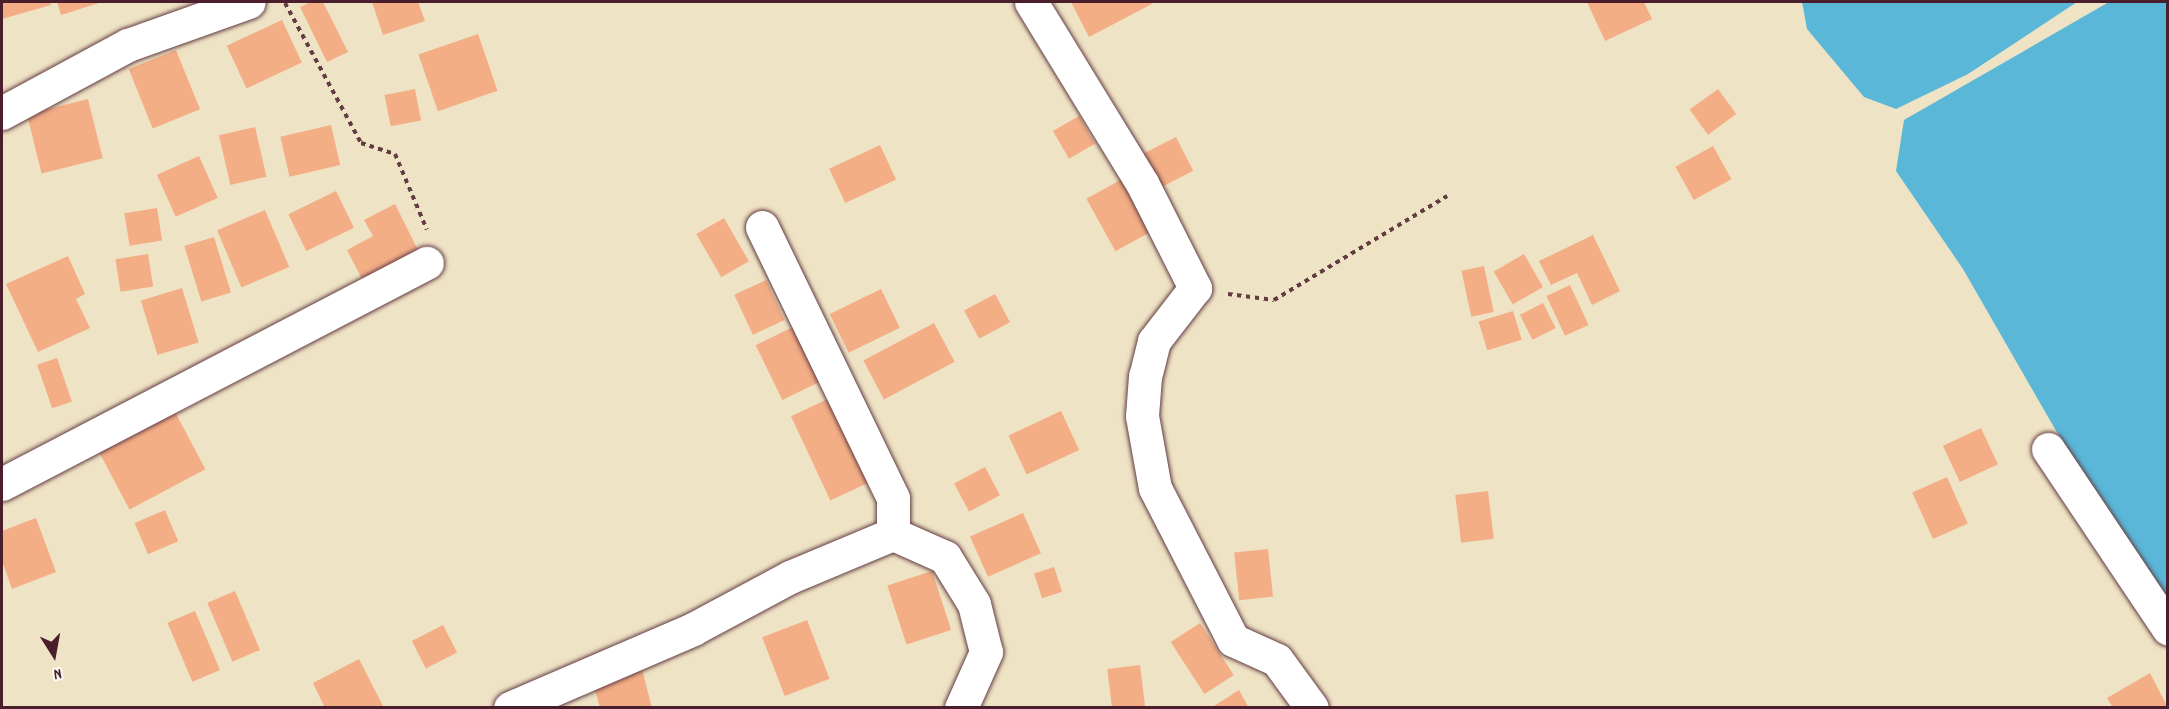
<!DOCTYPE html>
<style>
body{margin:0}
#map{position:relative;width:2169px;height:709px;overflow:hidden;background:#efe3c5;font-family:Dekko,sans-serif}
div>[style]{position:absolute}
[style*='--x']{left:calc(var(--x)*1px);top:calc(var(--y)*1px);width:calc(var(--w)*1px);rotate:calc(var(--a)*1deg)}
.water>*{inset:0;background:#5ab7d8}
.building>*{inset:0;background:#f3ae86;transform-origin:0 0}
.path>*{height:4px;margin-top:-2px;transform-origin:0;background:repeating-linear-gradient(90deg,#633c42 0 4.5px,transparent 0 9px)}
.roads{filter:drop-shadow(0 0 2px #633c42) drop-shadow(0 0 2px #633c42)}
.street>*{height:33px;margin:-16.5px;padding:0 16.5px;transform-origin:16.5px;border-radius:16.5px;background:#fff}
span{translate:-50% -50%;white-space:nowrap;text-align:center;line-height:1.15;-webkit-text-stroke:5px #fdfcf7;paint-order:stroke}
.frame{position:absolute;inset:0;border:3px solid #4a1f2b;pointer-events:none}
.north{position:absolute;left:24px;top:625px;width:60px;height:60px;-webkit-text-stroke:4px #fdfcf7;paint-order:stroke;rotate:169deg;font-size:16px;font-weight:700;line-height:24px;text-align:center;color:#4a1f2b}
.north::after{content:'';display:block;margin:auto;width:21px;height:27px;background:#4a1f2b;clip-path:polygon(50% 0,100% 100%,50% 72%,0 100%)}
</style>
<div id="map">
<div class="water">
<i style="clip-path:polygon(1802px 2px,2077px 2px,1968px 74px,1896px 109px,1864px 97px,1807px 29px)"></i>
<i style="clip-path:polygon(2109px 2px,2167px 2px,2167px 608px,2055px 429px,1963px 269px,1896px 171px,1904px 120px)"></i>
</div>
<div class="building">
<i style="clip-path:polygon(2px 2px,50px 2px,51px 5px,2px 19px)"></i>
<i style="clip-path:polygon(57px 2px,102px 2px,61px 15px)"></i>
<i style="clip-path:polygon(311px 2px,323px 2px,348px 52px,327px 62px,300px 7px)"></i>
<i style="clip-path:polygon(372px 2px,418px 2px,425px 21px,383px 35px)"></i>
<i style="clip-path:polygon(1071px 2px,1151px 2px,1152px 4px,1089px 37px)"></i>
<i style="clip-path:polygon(1587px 2px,1644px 2px,1652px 19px,1605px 41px)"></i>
<i style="left:282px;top:20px;width:47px;height:61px;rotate:65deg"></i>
<i style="left:478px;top:34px;width:60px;height:63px;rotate:71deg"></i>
<i style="left:176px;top:50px;width:64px;height:51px;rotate:68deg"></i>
<i style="left:415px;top:89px;width:32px;height:31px;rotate:79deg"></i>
<i style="left:1718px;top:89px;width:31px;height:35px;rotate:54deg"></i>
<i style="left:88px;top:99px;width:61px;height:63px;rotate:76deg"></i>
<i style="left:1079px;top:116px;width:32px;height:30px;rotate:60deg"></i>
<i style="left:331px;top:125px;width:41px;height:52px;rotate:77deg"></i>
<i style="left:255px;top:127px;width:51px;height:37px;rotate:77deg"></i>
<i style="left:1176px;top:137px;width:38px;height:39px;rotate:63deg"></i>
<i style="left:880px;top:145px;width:38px;height:56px;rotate:65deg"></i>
<i style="left:1713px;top:146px;width:38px;height:43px;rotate:61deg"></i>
<i style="left:199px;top:156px;width:46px;height:46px;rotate:66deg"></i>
<i style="left:1124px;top:178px;width:60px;height:43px;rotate:61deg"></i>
<i style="left:336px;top:191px;width:41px;height:53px;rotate:64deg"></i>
<i style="clip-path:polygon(395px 204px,418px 250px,362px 279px,347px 250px,373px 236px,364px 220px)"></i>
<i style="left:157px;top:208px;width:33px;height:33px;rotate:81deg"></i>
<i style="left:265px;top:210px;width:62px;height:52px;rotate:67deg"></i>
<i style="left:724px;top:218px;width:50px;height:32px;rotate:60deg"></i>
<i style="clip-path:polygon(1593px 235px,1620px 291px,1592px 305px,1577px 273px,1551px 285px,1539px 261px)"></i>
<i style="left:214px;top:237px;width:58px;height:31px;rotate:73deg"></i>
<i style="left:148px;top:254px;width:33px;height:33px;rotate:81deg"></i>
<i style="left:1524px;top:254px;width:38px;height:35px;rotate:60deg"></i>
<i style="clip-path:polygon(68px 256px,85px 294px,76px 299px,90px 328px,38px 352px,6px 284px)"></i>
<i style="left:1484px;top:266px;width:47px;height:23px;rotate:78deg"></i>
<i style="left:766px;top:280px;width:44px;height:35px;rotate:65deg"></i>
<i style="left:1570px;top:285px;width:44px;height:26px;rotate:65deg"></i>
<i style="left:182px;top:288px;width:57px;height:43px;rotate:73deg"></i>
<i style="left:881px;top:289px;width:43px;height:57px;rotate:64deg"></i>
<i style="left:995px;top:294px;width:32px;height:35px;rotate:62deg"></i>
<i style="left:1543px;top:303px;width:28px;height:26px;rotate:63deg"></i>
<i style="left:1513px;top:311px;width:30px;height:36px;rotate:73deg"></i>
<i style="left:934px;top:323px;width:44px;height:80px;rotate:62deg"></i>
<i style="left:797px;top:325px;width:61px;height:46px;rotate:64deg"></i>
<i style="left:57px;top:358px;width:46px;height:21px;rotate:71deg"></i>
<i style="left:830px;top:398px;width:93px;height:43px;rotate:65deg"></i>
<i style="left:174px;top:410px;width:67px;height:86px;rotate:62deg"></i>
<i style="left:1061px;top:411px;width:43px;height:58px;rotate:65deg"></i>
<i style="left:1981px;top:428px;width:40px;height:42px;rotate:65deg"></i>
<i style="left:985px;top:467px;width:32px;height:35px;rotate:62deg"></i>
<i style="left:1947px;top:477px;width:51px;height:38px;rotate:66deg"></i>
<i style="left:1488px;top:491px;width:48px;height:33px;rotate:83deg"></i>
<i style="left:165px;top:510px;width:34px;height:33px;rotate:67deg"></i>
<i style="left:1023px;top:513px;width:44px;height:58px;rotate:66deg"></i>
<i style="clip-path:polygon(36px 518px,56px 572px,12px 589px,2px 561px,2px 531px)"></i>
<i style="left:1268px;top:549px;width:48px;height:34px;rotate:84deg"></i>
<i style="left:1054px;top:567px;width:26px;height:21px;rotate:72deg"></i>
<i style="left:932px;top:571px;width:62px;height:47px;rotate:72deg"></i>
<i style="left:235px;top:591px;width:64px;height:30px;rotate:67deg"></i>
<i style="left:195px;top:611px;width:64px;height:30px;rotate:67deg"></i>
<i style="left:807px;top:620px;width:63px;height:48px;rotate:69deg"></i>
<i style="left:1200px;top:623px;width:62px;height:35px;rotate:57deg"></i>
<i style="left:443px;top:625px;width:31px;height:35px;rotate:63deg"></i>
<i style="clip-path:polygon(359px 659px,384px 708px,325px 708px,313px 683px)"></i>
<i style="left:1140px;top:665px;width:43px;height:33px;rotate:83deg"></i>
<i style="clip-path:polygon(642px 669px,652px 708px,600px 708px,593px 682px)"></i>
<i style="clip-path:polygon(2150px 673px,2168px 708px,2113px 708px,2107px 698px)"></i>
<i style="clip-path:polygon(1239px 690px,1249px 708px,1211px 708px)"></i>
</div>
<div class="path">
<i style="--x:285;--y:3;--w:159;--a:61.5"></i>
<i style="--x:361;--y:143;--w:36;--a:18"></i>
<i style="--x:395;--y:154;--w:82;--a:67.2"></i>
<i style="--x:1228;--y:294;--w:46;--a:7.4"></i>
<i style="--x:1274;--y:300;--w:202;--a:-31"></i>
</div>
<div class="roads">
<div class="street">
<i style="--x:1031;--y:2;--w:212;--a:58.5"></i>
<i style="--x:1142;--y:183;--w:118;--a:63.2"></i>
<i style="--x:1195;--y:288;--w:67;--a:127.7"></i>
<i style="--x:1154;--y:341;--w:36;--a:104"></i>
<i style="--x:1145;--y:376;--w:40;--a:94.3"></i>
<i style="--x:1142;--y:416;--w:73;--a:79.8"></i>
<i style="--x:1155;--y:488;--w:171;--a:62.8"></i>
<i style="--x:1233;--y:640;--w:48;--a:24.4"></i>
<i style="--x:1277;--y:660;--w:59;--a:53.9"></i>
<i style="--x:2;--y:113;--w:143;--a:-28.4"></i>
<i style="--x:128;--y:45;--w:128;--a:-19.6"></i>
<i style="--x:762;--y:227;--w:301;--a:64.2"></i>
<i style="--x:893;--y:498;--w:36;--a:90"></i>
<i style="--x:2048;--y:449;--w:216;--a:56.2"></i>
<i style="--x:2;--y:484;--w:479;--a:-27.5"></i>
<i style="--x:510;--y:708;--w:199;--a:-23.3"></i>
<i style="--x:693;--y:629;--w:110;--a:-28.2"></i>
<i style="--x:790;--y:577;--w:112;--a:-22.7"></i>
<i style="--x:893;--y:534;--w:57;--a:23.9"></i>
<i style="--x:945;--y:557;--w:55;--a:58.3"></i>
<i style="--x:974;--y:604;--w:49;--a:76"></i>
<i style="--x:986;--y:652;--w:61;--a:114.1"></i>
</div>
</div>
<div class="frame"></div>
<div class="north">N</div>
</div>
